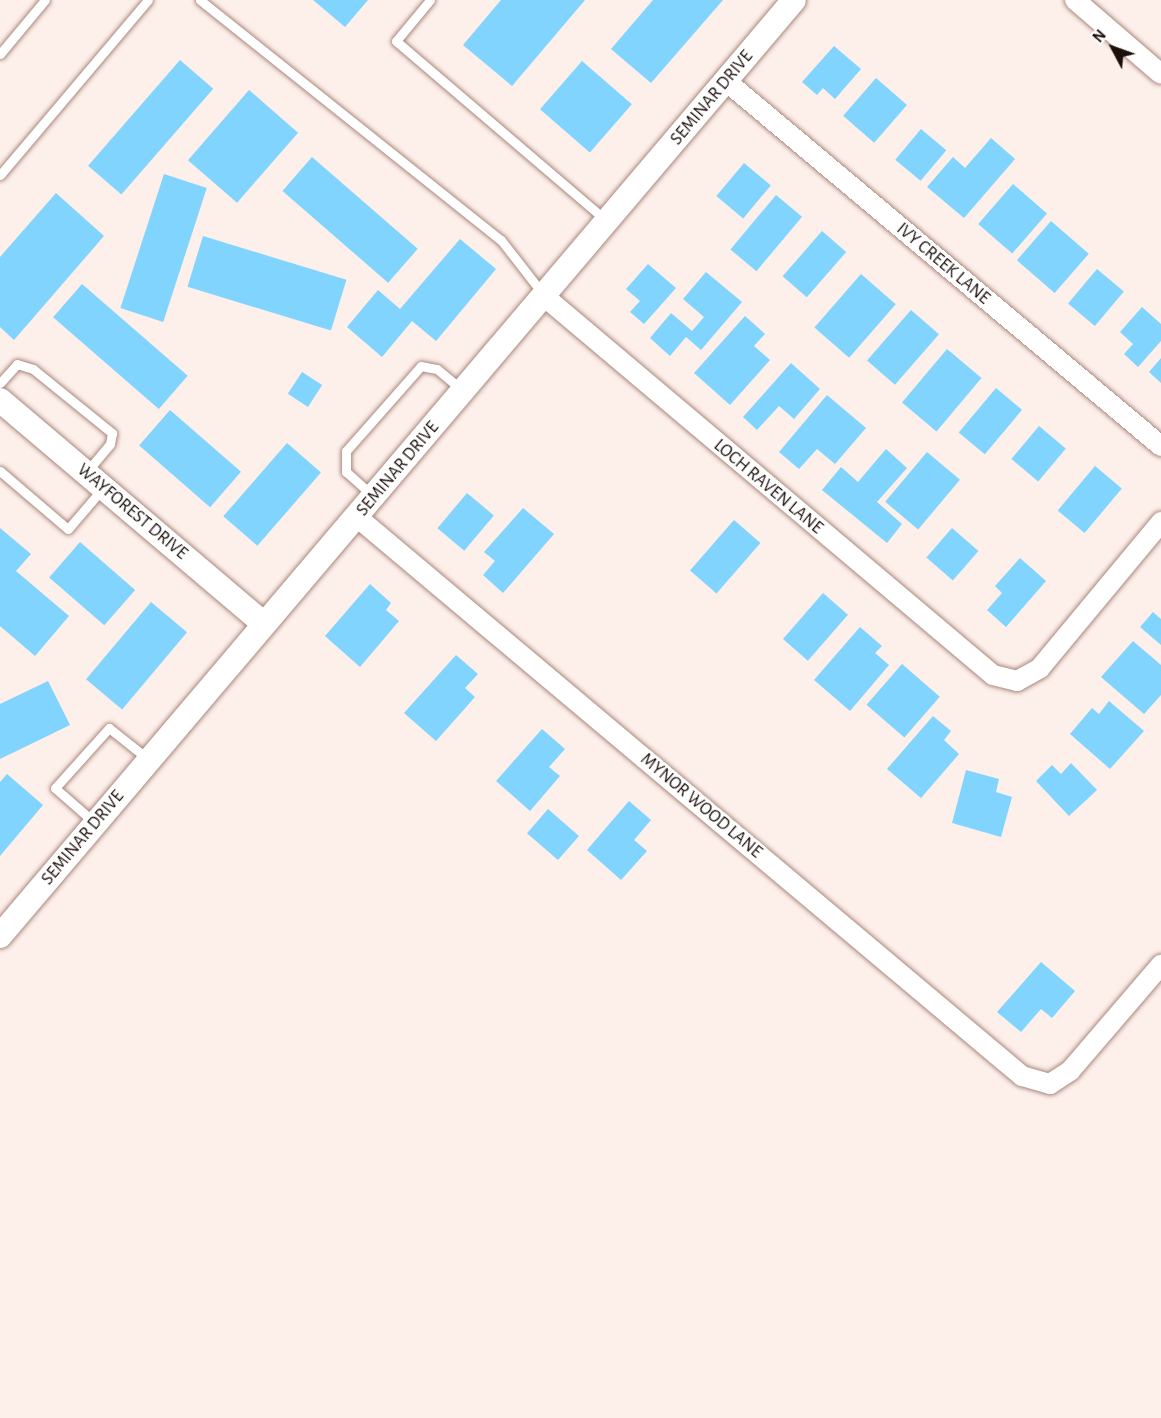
<!DOCTYPE html>
<style>
body{margin:0}
#map{position:relative;width:1161px;height:1418px;overflow:hidden;background:#fdefea;font-family:"Alegreya Sans",sans-serif}
div>[style]{position:absolute}
[style*='--x']{left:calc(var(--x)*1px);top:calc(var(--y)*1px);width:calc(var(--w)*1px);rotate:calc(var(--a)*1deg)}
.building>*{inset:0;background:#81d4fe;transform-origin:0 0}
.roads{filter:drop-shadow(0 0 2px #a9887d) drop-shadow(0 0 2px #a9887d)}
.service>*{height:9px;margin:-4.5px;padding:0 4.5px;transform-origin:4.5px;border-radius:4.5px;background:#fff}
.minor>*{height:20px;margin:-10px;padding:0 10px;transform-origin:10px;border-radius:10px;background:#fff}
.tertiary>*{height:24px;margin:-12px;padding:0 12px;transform-origin:12px;border-radius:12px;background:#fff}
span{translate:-50% -50%;white-space:nowrap;text-align:center;line-height:1.15;-webkit-text-stroke:5px #fff;paint-order:stroke}
.street-label{font-size:18px;color:#1c100c}
.north{position:absolute;left:1083px;top:18px;width:60px;height:60px;-webkit-text-stroke:4px #fff;paint-order:stroke;rotate:311deg;font-size:16px;font-weight:700;line-height:24px;text-align:center;color:#1c100c}
.north::after{content:'';display:block;margin:auto;width:21px;height:27px;background:#1c100c;clip-path:polygon(50% 0,100% 100%,50% 72%,0 100%)}
</style>
<div id="map">
<div class="building">
<i style="clip-path:polygon(313px 0,368px 0,345px 27px)"></i>
<i style="clip-path:polygon(501px 0,585px 0,512px 86px,463px 45px)"></i>
<i style="clip-path:polygon(653px 0,723px 0,651px 83px,611px 49px)"></i>
<i style="clip-path:polygon(834px 46px,861px 69px,835px 99px,823px 88px,817px 95px,802px 82px)"></i>
<i style="left:180px;top:60px;width:44px;height:140px;rotate:41deg"></i>
<i style="left:582px;top:61px;width:66px;height:64px;rotate:41deg"></i>
<i style="left:876px;top:78px;width:41px;height:50px;rotate:41deg"></i>
<i style="left:249px;top:90px;width:65px;height:93px;rotate:41deg"></i>
<i style="left:921px;top:129px;width:33px;height:40px;rotate:40deg"></i>
<i style="clip-path:polygon(991px 138px,1015px 159px,964px 218px,927px 187px,953px 157px,965px 168px)"></i>
<i style="left:312px;top:157px;width:140px;height:45px;rotate:41deg"></i>
<i style="left:744px;top:163px;width:35px;height:43px;rotate:40deg"></i>
<i style="left:164px;top:174px;width:45px;height:141px;rotate:18deg"></i>
<i style="left:1013px;top:184px;width:45px;height:53px;rotate:41deg"></i>
<i style="clip-path:polygon(56px 193px,104px 236px,14px 340px,0 327px,0 257px)"></i>
<i style="left:776px;top:195px;width:34px;height:71px;rotate:40deg"></i>
<i style="left:1051px;top:221px;width:50px;height:52px;rotate:41deg"></i>
<i style="left:822px;top:231px;width:32px;height:60px;rotate:41deg"></i>
<i style="left:203px;top:236px;width:150px;height:53px;rotate:17deg"></i>
<i style="clip-path:polygon(460px 239px,496px 269px,436px 341px,412px 321px,382px 357px,347px 327px,378px 290px,400px 309px)"></i>
<i style="clip-path:polygon(648px 264px,676px 288px,644px 324px,630px 312px,640px 301px,626px 289px)"></i>
<i style="left:1097px;top:269px;width:35px;height:45px;rotate:40deg"></i>
<i style="clip-path:polygon(706px 272px,742px 302px,701px 350px,686px 337px,670px 356px,650px 338px,671px 313px,692px 331px,704px 317px,683px 299px)"></i>
<i style="left:861px;top:274px;width:46px;height:71px;rotate:41deg"></i>
<i style="left:82px;top:284px;width:140px;height:44px;rotate:41deg"></i>
<i style="clip-path:polygon(1142px 307px,1161px 324px,1161px 341px,1138px 367px,1124px 354px,1133px 344px,1120px 332px)"></i>
<i style="left:911px;top:310px;width:37px;height:67px;rotate:41deg"></i>
<i style="clip-path:polygon(745px 316px,765px 334px,754px 346px,770px 360px,730px 405px,694px 373px)"></i>
<i style="left:947px;top:349px;width:45px;height:70px;rotate:40deg"></i>
<i style="clip-path:polygon(1161px 358px,1161px 383px,1149px 372px)"></i>
<i style="clip-path:polygon(791px 363px,820px 389px,794px 419px,779px 406px,757px 430px,743px 417px)"></i>
<i style="left:302px;top:372px;width:24px;height:26px;rotate:33deg"></i>
<i style="left:996px;top:388px;width:34px;height:58px;rotate:40deg"></i>
<i style="clip-path:polygon(827px 395px,866px 428px,835px 464px,817px 449px,799px 469px,779px 452px)"></i>
<i style="left:170px;top:410px;width:94px;height:47px;rotate:41deg"></i>
<i style="left:1039px;top:426px;width:35px;height:43px;rotate:40deg"></i>
<i style="left:287px;top:443px;width:45px;height:97px;rotate:41deg"></i>
<i style="clip-path:polygon(886px 449px,907px 468px,877px 502px,902px 524px,887px 543px,822px 490px,841px 467px,858px 482px)"></i>
<i style="left:927px;top:452px;width:43px;height:65px;rotate:40deg"></i>
<i style="left:1095px;top:466px;width:35px;height:58px;rotate:40deg"></i>
<i style="left:467px;top:493px;width:35px;height:46px;rotate:40deg"></i>
<i style="clip-path:polygon(523px 508px,554px 534px,503px 593px,483px 575px,495px 561px,484px 552px)"></i>
<i style="left:734px;top:520px;width:35px;height:67px;rotate:41deg"></i>
<i style="clip-path:polygon(0 528px,31px 554px,16px 571px,69px 616px,35px 656px,0 626px)"></i>
<i style="left:952px;top:528px;width:35px;height:39px;rotate:41deg"></i>
<i style="left:80px;top:542px;width:73px;height:47px;rotate:41deg"></i>
<i style="clip-path:polygon(1020px 558px,1046px 581px,1006px 627px,987px 610px,1002px 593px,995px 586px)"></i>
<i style="clip-path:polygon(370px 584px,391px 603px,386px 610px,399px 621px,360px 667px,325px 636px)"></i>
<i style="left:823px;top:593px;width:33px;height:61px;rotate:41deg"></i>
<i style="left:151px;top:602px;width:47px;height:101px;rotate:40deg"></i>
<i style="clip-path:polygon(1153px 612px,1161px 619px,1161px 645px,1140px 627px)"></i>
<i style="clip-path:polygon(860px 627px,882px 646px,875px 653px,889px 665px,850px 711px,814px 680px)"></i>
<i style="clip-path:polygon(1133px 641px,1161px 665px,1161px 695px,1144px 714px,1101px 677px)"></i>
<i style="clip-path:polygon(456px 655px,478px 674px,465px 688px,475px 697px,436px 741px,404px 713px)"></i>
<i style="left:902px;top:664px;width:50px;height:54px;rotate:41deg"></i>
<i style="clip-path:polygon(48px 681px,70px 725px,0 759px,0 704px)"></i>
<i style="clip-path:polygon(1109px 701px,1144px 731px,1110px 769px,1070px 734px,1092px 708px,1099px 714px)"></i>
<i style="clip-path:polygon(933px 716px,951px 731px,944px 740px,959px 754px,921px 798px,887px 769px)"></i>
<i style="clip-path:polygon(542px 729px,565px 749px,549px 767px,560px 776px,530px 811px,496px 781px)"></i>
<i style="clip-path:polygon(1071px 763px,1097px 790px,1069px 816px,1036px 781px,1052px 765px,1061px 774px)"></i>
<i style="clip-path:polygon(966px 770px,999px 779px,996px 792px,1012px 797px,1001px 837px,952px 823px)"></i>
<i style="clip-path:polygon(7px 774px,43px 805px,0 856px,0 782px)"></i>
<i style="clip-path:polygon(629px 801px,651px 820px,634px 840px,647px 851px,621px 880px,587px 850px)"></i>
<i style="left:548px;top:809px;width:41px;height:32px;rotate:41deg"></i>
<i style="clip-path:polygon(1041px 962px,1075px 991px,1052px 1018px,1041px 1009px,1021px 1032px,997px 1012px)"></i>
</div>
<div class="roads">
<div class="service">
<i style="--x:200;--y:0;--w:385;--a:38.6"></i>
<i style="--x:501;--y:240;--w:68;--a:52.1"></i>
<i style="--x:430;--y:0;--w:53;--a:129.7"></i>
<i style="--x:396;--y:41;--w:277;--a:40.5"></i>
<i style="--x:0;--y:54;--w:70;--a:-50.2"></i>
<i style="--x:0;--y:175;--w:229;--a:-49.8"></i>
<i style="--x:0;--y:383;--w:25;--a:-48"></i>
<i style="--x:17;--y:364;--w:17;--a:17"></i>
<i style="--x:33;--y:369;--w:102;--a:39"></i>
<i style="--x:112;--y:433;--w:11;--a:100"></i>
<i style="--x:110;--y:444;--w:35;--a:130"></i>
<i style="--x:0;--y:471;--w:89;--a:40.5"></i>
<i style="--x:68;--y:529;--w:54;--a:-49.5"></i>
<i style="--x:373;--y:496;--w:36;--a:-138"></i>
<i style="--x:346;--y:472;--w:21;--a:-90"></i>
<i style="--x:346;--y:451;--w:113;--a:-48.6"></i>
<i style="--x:421;--y:366;--w:16;--a:11"></i>
<i style="--x:437;--y:369;--w:33;--a:40"></i>
<i style="--x:95;--y:823;--w:53;--a:-138.8"></i>
<i style="--x:55;--y:788;--w:81;--a:-48"></i>
<i style="--x:109;--y:728;--w:50;--a:38.5"></i>
</div>
<div class="minor">
<i style="--x:1075;--y:0;--w:113;--a:40.7"></i>
<i style="--x:726;--y:81;--w:568;--a:40"></i>
<i style="--x:545;--y:297;--w:586;--a:40.16"></i>
<i style="--x:993;--y:675;--w:25;--a:14"></i>
<i style="--x:1017;--y:681;--w:26;--a:-29"></i>
<i style="--x:1040;--y:668;--w:190;--a:-50.3"></i>
<i style="--x:357;--y:517;--w:869;--a:40.05"></i>
<i style="--x:1022;--y:1076;--w:29;--a:16"></i>
<i style="--x:1050;--y:1084;--w:24;--a:-33"></i>
<i style="--x:1070;--y:1071;--w:140;--a:-49.4"></i>
</div>
<div class="tertiary">
<i style="--x:0;--y:400;--w:346;--a:40.3"></i>
<i style="--x:0;--y:936;--w:1227;--a:-49.69"></i>
</div>
</div>
<div class="street-label">
<span style="left:712px;top:98px;rotate:-50deg">SEMINAR DRIVE</span>
<span style="left:943px;top:264px;rotate:40deg">IVY CREEK LANE</span>
<span style="left:398px;top:469px;rotate:-50deg">SEMINAR DRIVE</span>
<span style="left:768px;top:487px;rotate:40deg">LOCH RAVEN LANE</span>
<span style="left:132px;top:512px;rotate:40deg">WAYFOREST DRIVE</span>
<span style="left:701px;top:806px;rotate:40deg">MYNOR WOOD LANE</span>
<span style="left:83px;top:838px;rotate:-50deg">SEMINAR DRIVE</span>
</div>
<div class="north">N</div>
</div>
